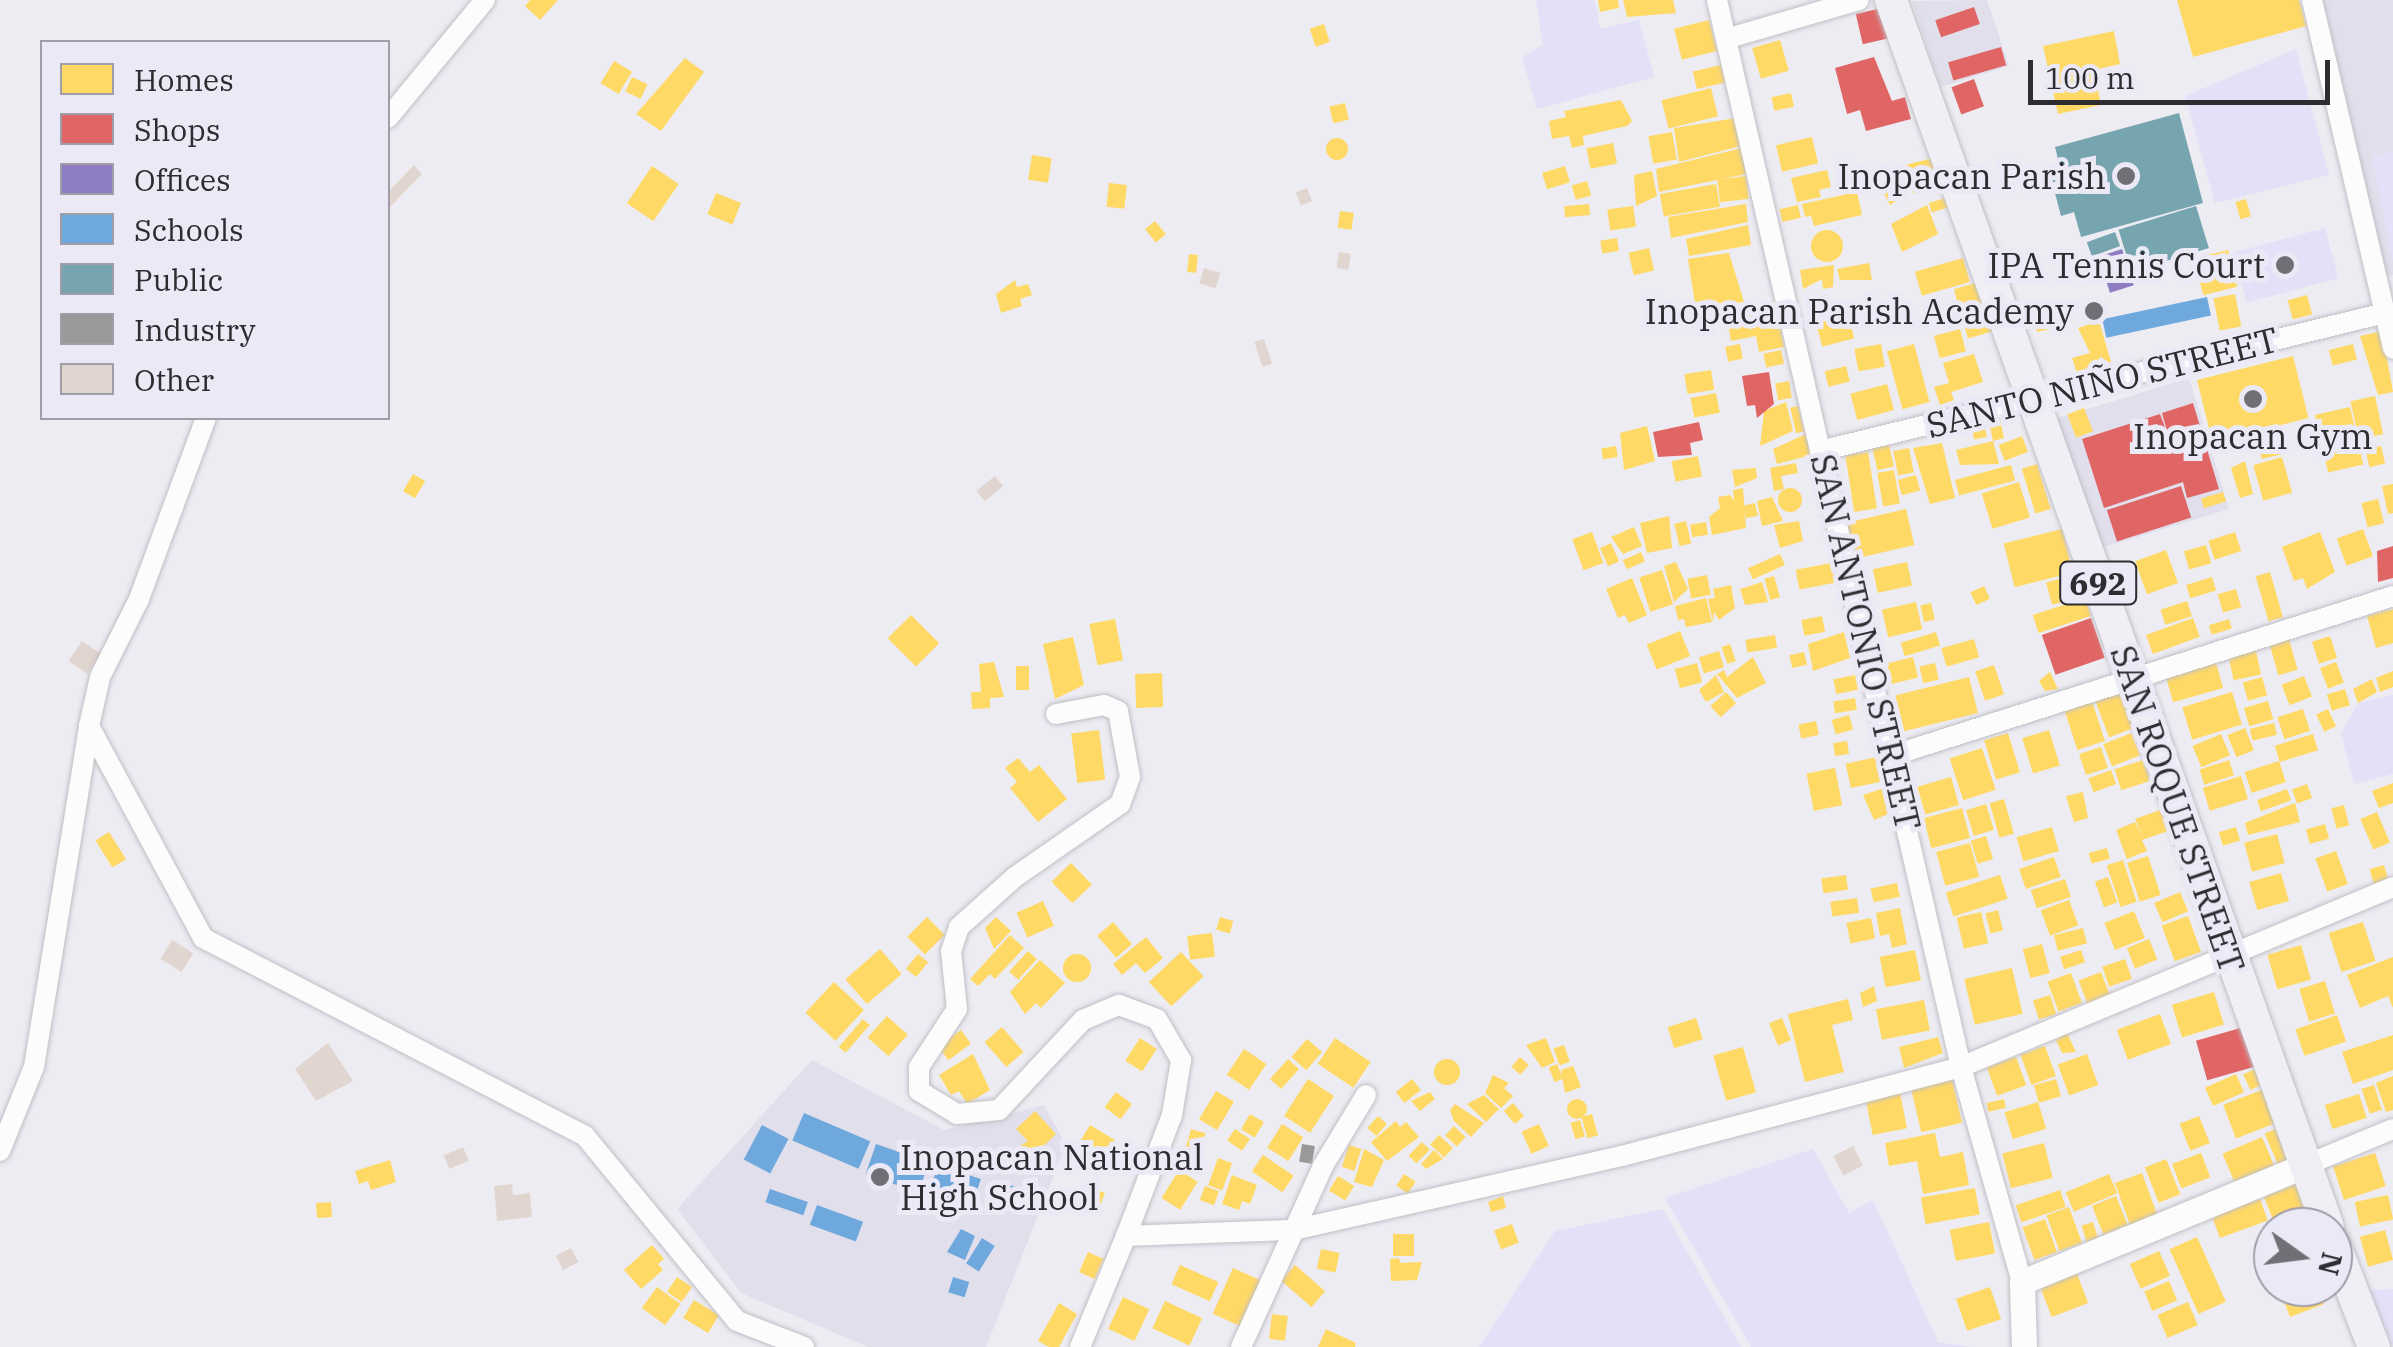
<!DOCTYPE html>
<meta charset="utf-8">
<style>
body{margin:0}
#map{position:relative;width:2393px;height:1347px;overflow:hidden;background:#edecf3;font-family:"IBM Plex Serif",serif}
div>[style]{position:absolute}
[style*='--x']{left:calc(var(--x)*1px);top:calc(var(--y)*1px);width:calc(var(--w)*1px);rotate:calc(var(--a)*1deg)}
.built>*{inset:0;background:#e1dfec;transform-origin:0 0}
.green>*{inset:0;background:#e3e0f8;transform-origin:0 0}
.homes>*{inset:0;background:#ffd966;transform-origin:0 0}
.round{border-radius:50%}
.shops>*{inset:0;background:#e06666;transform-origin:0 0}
.offices>*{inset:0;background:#8e7cc3;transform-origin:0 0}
.schools>*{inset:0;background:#6fa8dc;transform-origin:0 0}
.public>*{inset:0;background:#76a5af;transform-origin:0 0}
.industry>*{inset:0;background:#999;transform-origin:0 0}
.building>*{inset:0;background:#e1d5cf;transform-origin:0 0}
.roads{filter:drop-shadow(0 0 2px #c0bfc4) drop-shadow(0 0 2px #c0bfc4)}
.minor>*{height:20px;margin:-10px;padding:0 10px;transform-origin:10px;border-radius:10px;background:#fcfcfd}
.tertiary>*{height:25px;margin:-12.5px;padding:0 12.5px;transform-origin:12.5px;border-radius:12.5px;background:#fcfcfd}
.primary>*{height:32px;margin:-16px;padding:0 16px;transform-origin:16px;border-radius:16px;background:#f0eff6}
.dots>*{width:28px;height:28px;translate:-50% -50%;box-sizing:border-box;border:5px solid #ebe9f6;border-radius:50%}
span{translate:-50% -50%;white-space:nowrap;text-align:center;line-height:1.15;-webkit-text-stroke:10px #ebe9f6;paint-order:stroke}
.shield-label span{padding:2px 8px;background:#ebe9f6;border:2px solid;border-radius:8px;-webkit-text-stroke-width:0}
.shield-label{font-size:32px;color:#2d2c31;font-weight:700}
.poi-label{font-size:35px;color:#2d2c31}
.right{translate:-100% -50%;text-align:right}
.left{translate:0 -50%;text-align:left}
.street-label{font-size:35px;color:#2d2c31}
.legend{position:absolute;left:40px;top:40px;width:350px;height:380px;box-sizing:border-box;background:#ebe9f6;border:2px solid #9f9da7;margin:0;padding:12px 18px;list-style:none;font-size:30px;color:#2d2c31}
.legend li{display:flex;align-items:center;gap:20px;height:50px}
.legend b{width:50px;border:2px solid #9f9da7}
.north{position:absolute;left:2253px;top:1207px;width:100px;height:100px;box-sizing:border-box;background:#ebe9f6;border:2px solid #9f9da7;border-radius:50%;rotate:104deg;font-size:28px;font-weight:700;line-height:40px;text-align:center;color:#2d2c31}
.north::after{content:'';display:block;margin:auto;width:35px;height:45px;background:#706f75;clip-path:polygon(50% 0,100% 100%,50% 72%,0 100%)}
.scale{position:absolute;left:2028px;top:60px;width:302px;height:45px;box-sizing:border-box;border:5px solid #2d2c31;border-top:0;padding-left:12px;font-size:30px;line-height:35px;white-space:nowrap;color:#2d2c31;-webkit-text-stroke:8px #ebe9f6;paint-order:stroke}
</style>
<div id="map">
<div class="built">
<i style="clip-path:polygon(1987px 0,2009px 66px,1941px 87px,1912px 1px)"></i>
<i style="clip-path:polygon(2323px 0,2393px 0,2393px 275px,2387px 276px)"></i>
<i style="left:2189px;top:378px;width:137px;height:137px;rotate:73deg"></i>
<i style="clip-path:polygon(812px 1060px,944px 1130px,1044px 1105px,1066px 1145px,986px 1347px,868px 1347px,741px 1293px,677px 1209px)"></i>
</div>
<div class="green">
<i style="clip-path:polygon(1536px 0,1595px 0,1600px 29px,1639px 20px,1654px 77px,1537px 109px,1522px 57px,1543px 45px)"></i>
<i style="clip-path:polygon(2296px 49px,2329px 175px,2215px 203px,2185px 96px)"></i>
<i style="clip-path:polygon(2393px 152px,2393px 263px,2372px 156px)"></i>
<i style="left:2325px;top:228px;width:52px;height:95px;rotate:75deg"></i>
<i style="clip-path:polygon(2393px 695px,2393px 774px,2354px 784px,2341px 733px,2358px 703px)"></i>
<i style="clip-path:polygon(1813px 1149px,1849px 1213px,1873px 1200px,1938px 1342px,1970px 1347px,1751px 1347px,1665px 1198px)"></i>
<i style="clip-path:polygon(1663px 1209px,1741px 1347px,1479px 1347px,1555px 1231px)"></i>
<i style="clip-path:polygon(2393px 1289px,2393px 1347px,2370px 1290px)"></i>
</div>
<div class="homes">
<i style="clip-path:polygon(530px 0,558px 0,540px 20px,525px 6px)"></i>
<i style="clip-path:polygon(1598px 0,1618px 0,1619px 8px,1600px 12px)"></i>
<i style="clip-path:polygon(1623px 0,1673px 0,1676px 13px,1627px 17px)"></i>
<i style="clip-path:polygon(2177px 0,2299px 0,2306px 26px,2193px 57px)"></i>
<i style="left:1709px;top:20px;width:32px;height:36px;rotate:76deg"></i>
<i style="left:1324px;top:24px;width:19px;height:15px;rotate:72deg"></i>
<i style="clip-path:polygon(2114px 31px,2120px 64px,2094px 70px,2101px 105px,2058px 114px,2043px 46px)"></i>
<i style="left:1780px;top:40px;width:32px;height:29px;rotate:74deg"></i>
<i style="clip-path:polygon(685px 58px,704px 72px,661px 131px,636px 114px)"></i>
<i style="left:614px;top:61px;width:21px;height:26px;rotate:31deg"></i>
<i style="left:1721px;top:65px;width:18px;height:29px;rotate:77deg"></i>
<i style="left:632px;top:77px;width:17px;height:16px;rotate:25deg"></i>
<i style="left:1711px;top:88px;width:29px;height:51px;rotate:76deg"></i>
<i style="left:1791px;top:93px;width:14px;height:20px;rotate:78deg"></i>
<i style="clip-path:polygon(1621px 100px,1632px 121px,1627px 126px,1583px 136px,1584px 145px,1572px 148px,1569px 136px,1552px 139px,1549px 121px,1566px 117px,1564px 111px)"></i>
<i style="left:1345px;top:103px;width:17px;height:16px;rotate:77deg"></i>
<i style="clip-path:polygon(1736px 118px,1741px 146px,1679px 162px,1674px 128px)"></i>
<i style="left:1672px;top:132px;width:28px;height:24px;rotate:80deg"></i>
<i style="left:1812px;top:137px;width:27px;height:37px;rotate:77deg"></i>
<i class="round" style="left:1326px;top:138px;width:22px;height:22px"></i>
<i style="left:1613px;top:143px;width:21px;height:27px;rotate:79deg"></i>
<i style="clip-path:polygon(1742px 148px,1746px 174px,1659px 192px,1656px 169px)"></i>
<i style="left:1032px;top:155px;width:20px;height:25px;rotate:9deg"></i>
<i style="left:1933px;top:158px;width:29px;height:28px;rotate:76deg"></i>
<i style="left:652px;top:166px;width:32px;height:45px;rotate:34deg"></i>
<i style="left:1565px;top:166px;width:17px;height:24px;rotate:73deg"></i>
<i style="clip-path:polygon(1902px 169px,1907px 193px,1890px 205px,1875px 174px)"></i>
<i style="clip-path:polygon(1827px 170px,1831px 187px,1819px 190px,1821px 197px,1797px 202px,1791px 178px)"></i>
<i style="clip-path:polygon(1652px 171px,1657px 196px,1636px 206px,1634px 175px)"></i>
<i style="left:1746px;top:176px;width:23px;height:29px;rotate:83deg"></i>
<i style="left:1587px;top:181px;width:15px;height:16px;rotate:74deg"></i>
<i style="left:1109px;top:183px;width:18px;height:24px;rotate:6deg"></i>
<i style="left:1716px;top:184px;width:23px;height:57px;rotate:80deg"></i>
<i style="clip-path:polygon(1857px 192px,1862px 215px,1814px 226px,1811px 216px,1805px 217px,1802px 204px)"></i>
<i style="left:716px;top:193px;width:27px;height:23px;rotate:22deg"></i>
<i style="left:1945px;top:198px;width:10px;height:17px;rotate:73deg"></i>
<i style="left:2246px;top:199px;width:18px;height:11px;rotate:74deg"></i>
<i style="left:1589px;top:204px;width:11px;height:25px;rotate:85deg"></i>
<i style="clip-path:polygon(1746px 204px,1748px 222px,1671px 238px,1668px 217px)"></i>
<i style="left:1798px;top:205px;width:13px;height:19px;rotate:77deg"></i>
<i style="clip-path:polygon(1927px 205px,1938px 234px,1902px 252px,1891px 224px)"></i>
<i style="left:1633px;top:206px;width:21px;height:26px;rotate:82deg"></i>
<i style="left:1340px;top:211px;width:14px;height:17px;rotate:8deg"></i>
<i style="left:1155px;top:221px;width:17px;height:13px;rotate:50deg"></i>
<i style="clip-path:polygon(1748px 225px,1751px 245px,1689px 256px,1686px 239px)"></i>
<i class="round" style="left:1811px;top:230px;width:32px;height:32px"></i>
<i style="left:1617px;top:238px;width:13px;height:17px;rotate:81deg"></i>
<i style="left:1649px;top:248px;width:23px;height:21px;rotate:77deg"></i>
<i style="left:2228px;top:250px;width:38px;height:35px;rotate:76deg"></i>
<i style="clip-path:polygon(1729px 253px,1744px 302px,1696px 310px,1688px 259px)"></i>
<i style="left:1189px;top:254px;width:9px;height:18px;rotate:6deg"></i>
<i style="left:1963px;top:258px;width:25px;height:50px;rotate:74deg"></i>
<i style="clip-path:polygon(1869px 263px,1872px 280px,1840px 280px,1837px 269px)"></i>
<i style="clip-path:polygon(1834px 265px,1833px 287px,1823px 289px,1822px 279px,1803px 289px,1800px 270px)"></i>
<i style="clip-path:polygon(1015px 280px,1017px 287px,1028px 284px,1032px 295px,1020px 299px,1022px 306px,1001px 313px,996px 294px)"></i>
<i style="left:1980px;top:282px;width:23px;height:27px;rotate:75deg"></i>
<i style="left:2235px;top:294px;width:33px;height:22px;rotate:79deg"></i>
<i style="left:2307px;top:295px;width:20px;height:20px;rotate:75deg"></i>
<i style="clip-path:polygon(1775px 301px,1784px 347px,1759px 352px,1756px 336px,1731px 341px,1727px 318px,1740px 316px,1739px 308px)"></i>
<i style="left:1987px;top:307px;width:25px;height:27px;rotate:74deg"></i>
<i style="left:1848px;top:315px;width:24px;height:33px;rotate:75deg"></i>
<i style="clip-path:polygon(2049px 315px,2050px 329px,2037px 332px,2034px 317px)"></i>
<i style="clip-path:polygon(2099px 321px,2111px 362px,2077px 373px,2072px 358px,2090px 353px,2078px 328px)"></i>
<i style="left:1960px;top:329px;width:23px;height:27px;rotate:75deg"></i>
<i style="clip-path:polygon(2382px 331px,2393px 392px,2378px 395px,2360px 336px)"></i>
<i style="left:1740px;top:344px;width:15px;height:15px;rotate:79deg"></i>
<i style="left:1881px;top:344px;width:23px;height:27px;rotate:80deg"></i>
<i style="left:1914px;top:344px;width:60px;height:28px;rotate:75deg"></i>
<i style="left:2353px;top:344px;width:16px;height:25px;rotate:76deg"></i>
<i style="left:1781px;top:350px;width:14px;height:18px;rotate:78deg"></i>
<i style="clip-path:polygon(1974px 354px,1983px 382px,1951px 392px,1954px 400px,1940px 405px,1934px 387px,1949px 383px,1943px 363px)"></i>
<i style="left:2293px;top:356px;width:64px;height:99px;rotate:76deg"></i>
<i style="left:1846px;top:366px;width:16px;height:22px;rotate:76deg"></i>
<i style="left:1711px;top:370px;width:20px;height:27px;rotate:81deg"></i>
<i style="left:1789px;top:381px;width:17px;height:14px;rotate:80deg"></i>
<i style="left:1887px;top:384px;width:27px;height:38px;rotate:75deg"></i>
<i style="left:1716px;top:393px;width:20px;height:26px;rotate:79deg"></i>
<i style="left:2375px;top:396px;width:39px;height:25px;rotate:78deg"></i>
<i style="clip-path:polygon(1786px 402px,1793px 431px,1760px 446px,1764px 411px)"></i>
<i style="left:1798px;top:406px;width:26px;height:8px;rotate:77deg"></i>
<i style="left:2350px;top:407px;width:59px;height:36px;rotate:77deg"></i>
<i style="left:2084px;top:408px;width:25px;height:18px;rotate:69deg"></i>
<i style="clip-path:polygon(2000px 419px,2004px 438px,1993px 441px,1999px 464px,1960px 465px,1956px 450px,1993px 441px,1989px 421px)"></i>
<i style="left:1984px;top:424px;width:13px;height:13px;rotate:77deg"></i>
<i style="clip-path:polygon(1647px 426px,1655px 461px,1624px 470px,1620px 433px)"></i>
<i style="clip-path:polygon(1806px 434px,1811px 455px,1777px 464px,1773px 449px)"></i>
<i style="left:2022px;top:436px;width:17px;height:25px;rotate:69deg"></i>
<i style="left:2277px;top:437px;width:18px;height:20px;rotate:77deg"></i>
<i style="clip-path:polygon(1942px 443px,1955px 498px,1930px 504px,1913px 448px)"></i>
<i style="left:1889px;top:445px;width:22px;height:17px;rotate:77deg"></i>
<i style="left:1616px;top:446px;width:11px;height:15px;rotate:80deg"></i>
<i style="left:2381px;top:446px;width:18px;height:16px;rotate:77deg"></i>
<i style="left:1909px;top:448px;width:25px;height:16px;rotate:79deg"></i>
<i style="left:1868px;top:452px;width:57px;height:23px;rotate:81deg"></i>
<i style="left:1698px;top:456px;width:21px;height:27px;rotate:79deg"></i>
<i style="left:2282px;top:457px;width:37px;height:30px;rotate:74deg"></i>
<i style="clip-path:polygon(2245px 461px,2253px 494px,2240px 498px,2231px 468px)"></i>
<i style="clip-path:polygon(1796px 463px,1798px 473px,1781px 476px,1784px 489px,1774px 491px,1770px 468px)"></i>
<i style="left:2037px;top:464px;width:47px;height:16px;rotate:73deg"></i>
<i style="left:2011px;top:465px;width:16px;height:58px;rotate:75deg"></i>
<i style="clip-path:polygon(1756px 468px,1757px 478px,1735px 487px,1732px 470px)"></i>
<i style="left:1894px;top:470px;width:34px;height:17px;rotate:80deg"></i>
<i style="left:413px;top:474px;width:14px;height:20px;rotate:30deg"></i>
<i style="left:1916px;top:475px;width:16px;height:19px;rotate:75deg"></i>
<i style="left:2019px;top:482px;width:37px;height:39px;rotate:73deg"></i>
<i style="clip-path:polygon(2393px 484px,2393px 513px,2388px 514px,2382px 486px)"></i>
<i class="round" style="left:1778px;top:488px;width:24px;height:24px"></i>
<i style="clip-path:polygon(1743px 488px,1746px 528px,1712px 535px,1709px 517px,1720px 508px,1718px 497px,1730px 495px,1734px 501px,1733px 490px)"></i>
<i style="left:2223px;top:492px;width:10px;height:23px;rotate:73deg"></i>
<i style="clip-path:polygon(1772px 497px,1783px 521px,1762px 526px,1757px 501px)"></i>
<i style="left:2378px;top:499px;width:25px;height:17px;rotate:76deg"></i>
<i style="left:1755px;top:503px;width:13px;height:12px;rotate:77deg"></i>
<i style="left:1906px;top:509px;width:37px;height:64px;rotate:77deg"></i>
<i style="clip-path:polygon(1669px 516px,1672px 548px,1647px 553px,1640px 523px)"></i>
<i style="left:1686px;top:521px;width:23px;height:12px;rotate:77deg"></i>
<i style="clip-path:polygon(1799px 521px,1803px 541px,1780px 548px,1774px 525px)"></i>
<i style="left:1706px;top:522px;width:13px;height:16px;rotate:81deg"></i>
<i style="clip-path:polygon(1634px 527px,1642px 546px,1623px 554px,1611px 537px)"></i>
<i style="left:2062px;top:529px;width:45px;height:60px;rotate:76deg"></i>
<i style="left:2363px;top:529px;width:29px;height:28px;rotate:70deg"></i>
<i style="left:1592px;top:532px;width:33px;height:21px;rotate:70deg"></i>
<i style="left:2235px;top:532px;width:20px;height:28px;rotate:72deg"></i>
<i style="clip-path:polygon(2320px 532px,2335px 572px,2307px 589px,2303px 578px,2294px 581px,2282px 547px)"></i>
<i style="left:1611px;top:543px;width:20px;height:12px;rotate:66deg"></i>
<i style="left:2206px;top:545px;width:19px;height:23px;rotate:74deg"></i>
<i style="left:2166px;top:550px;width:35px;height:33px;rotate:70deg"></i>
<i style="left:1641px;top:552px;width:10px;height:20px;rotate:66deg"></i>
<i style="left:1780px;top:554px;width:12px;height:35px;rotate:66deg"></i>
<i style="clip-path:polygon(1676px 562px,1688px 589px,1674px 602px,1664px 566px)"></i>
<i style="left:1907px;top:562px;width:24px;height:35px;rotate:78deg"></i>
<i style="left:1831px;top:563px;width:20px;height:36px;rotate:79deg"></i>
<i style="left:1662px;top:570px;width:36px;height:24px;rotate:72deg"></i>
<i style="left:2270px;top:572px;width:47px;height:15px;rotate:74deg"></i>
<i style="left:2078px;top:574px;width:23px;height:33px;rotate:75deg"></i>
<i style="left:1707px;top:575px;width:20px;height:20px;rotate:79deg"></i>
<i style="left:1774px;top:576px;width:22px;height:10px;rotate:74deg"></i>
<i style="left:2212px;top:577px;width:14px;height:27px;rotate:73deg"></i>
<i style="clip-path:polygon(1632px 578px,1647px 615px,1629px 623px,1625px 615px,1618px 618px,1606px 589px)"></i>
<i style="clip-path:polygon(1762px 582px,1768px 602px,1745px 605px,1740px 589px)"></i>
<i style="clip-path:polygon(1731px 585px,1735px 608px,1719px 620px,1714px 612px,1713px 622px,1708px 599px,1715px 598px,1713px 589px)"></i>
<i style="left:1984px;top:586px;width:14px;height:15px;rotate:65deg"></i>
<i style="left:2236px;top:589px;width:19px;height:19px;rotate:74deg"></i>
<i style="clip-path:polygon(1706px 598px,1712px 622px,1686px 627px,1684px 619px,1678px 620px,1675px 606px)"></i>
<i style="left:2085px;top:598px;width:19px;height:55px;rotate:72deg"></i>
<i style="left:2187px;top:601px;width:16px;height:28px;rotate:72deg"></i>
<i style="left:1916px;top:602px;width:28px;height:35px;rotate:77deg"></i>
<i style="left:1931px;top:603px;width:17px;height:11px;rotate:77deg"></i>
<i style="clip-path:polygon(2393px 609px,2393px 643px,2376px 648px,2367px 616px)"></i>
<i style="left:911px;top:615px;width:40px;height:33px;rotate:45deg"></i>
<i style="left:1822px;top:616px;width:16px;height:21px;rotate:79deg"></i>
<i style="left:2193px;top:618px;width:20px;height:50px;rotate:70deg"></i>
<i style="left:1115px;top:619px;width:42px;height:26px;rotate:79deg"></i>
<i style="left:2229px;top:619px;width:10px;height:21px;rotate:73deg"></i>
<i style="left:1680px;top:631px;width:27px;height:36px;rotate:68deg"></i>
<i style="clip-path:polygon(1844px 632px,1850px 658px,1813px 671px,1808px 644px)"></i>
<i style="left:1936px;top:632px;width:14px;height:37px;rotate:73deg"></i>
<i style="left:1775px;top:635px;width:13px;height:30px;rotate:81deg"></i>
<i style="left:2288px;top:636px;width:35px;height:20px;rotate:74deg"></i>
<i style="left:2330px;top:636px;width:23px;height:19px;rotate:72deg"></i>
<i style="clip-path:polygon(1073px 637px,1084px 685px,1055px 699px,1043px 644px)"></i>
<i style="left:1974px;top:639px;width:19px;height:34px;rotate:74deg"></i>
<i style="left:1730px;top:644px;width:18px;height:9px;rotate:71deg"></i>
<i style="left:1719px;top:651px;width:17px;height:21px;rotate:73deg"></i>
<i style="left:2256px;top:651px;width:24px;height:28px;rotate:78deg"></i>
<i style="left:1804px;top:652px;width:13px;height:15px;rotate:77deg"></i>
<i style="clip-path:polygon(1753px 657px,1766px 683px,1737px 698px,1717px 674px,1724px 670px,1727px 677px)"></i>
<i style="left:1913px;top:657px;width:21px;height:27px;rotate:76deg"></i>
<i style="clip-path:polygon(994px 662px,1004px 697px,990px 698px,990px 708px,972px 709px,971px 692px,981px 692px,979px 664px)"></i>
<i style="left:2336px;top:662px;width:22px;height:17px;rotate:69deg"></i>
<i style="left:1697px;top:663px;width:20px;height:23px;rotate:75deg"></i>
<i style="left:1935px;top:663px;width:17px;height:16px;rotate:77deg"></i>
<i style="left:2216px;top:663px;width:26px;height:52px;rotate:74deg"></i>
<i style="left:1994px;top:665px;width:31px;height:20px;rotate:71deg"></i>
<i style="left:1029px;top:666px;width:24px;height:13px;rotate:90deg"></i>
<i style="clip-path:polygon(2393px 671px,2393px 687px,2380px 692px,2376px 678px)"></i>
<i style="clip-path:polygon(2050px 672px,2058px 689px,2045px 691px,2039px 681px)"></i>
<i style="left:1162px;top:673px;width:34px;height:27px;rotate:88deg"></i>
<i style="clip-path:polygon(1716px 675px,1724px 692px,1706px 702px,1699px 690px)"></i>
<i style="left:1855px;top:675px;width:15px;height:22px;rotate:79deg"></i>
<i style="left:2304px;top:676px;width:22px;height:24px;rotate:69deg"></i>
<i style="left:1969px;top:677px;width:37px;height:76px;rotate:76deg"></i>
<i style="left:2262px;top:677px;width:19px;height:20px;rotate:74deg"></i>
<i style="clip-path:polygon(2372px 679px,2377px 692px,2358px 703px,2353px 689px)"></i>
<i style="left:2345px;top:689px;width:17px;height:19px;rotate:73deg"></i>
<i style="left:2121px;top:690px;width:40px;height:28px;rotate:69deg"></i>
<i style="left:1726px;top:692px;width:15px;height:21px;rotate:48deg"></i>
<i style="left:2232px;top:692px;width:34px;height:52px;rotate:73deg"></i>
<i style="left:1855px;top:698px;width:12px;height:22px;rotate:81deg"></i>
<i style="left:2092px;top:701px;width:42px;height:29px;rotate:72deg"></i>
<i style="left:2268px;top:701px;width:19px;height:25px;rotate:74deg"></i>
<i style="left:2303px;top:709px;width:23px;height:27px;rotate:72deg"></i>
<i style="left:2328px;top:709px;width:19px;height:13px;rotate:65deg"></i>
<i style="left:1849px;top:715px;width:15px;height:18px;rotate:74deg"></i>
<i style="left:1816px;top:721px;width:14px;height:18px;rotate:78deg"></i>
<i style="left:2274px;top:723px;width:12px;height:25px;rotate:76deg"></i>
<i style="left:2245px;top:728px;width:24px;height:19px;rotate:68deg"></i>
<i style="left:1099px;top:730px;width:50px;height:28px;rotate:83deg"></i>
<i style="left:2049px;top:730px;width:37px;height:28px;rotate:73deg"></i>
<i style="left:2008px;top:733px;width:41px;height:25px;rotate:73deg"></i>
<i style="left:2131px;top:733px;width:24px;height:30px;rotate:68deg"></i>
<i style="left:2221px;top:734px;width:23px;height:31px;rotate:67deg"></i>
<i style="left:2313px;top:734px;width:17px;height:40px;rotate:73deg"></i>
<i style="left:1847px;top:741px;width:13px;height:14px;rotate:81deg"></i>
<i style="left:2101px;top:747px;width:22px;height:23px;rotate:72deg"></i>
<i style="left:1982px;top:748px;width:44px;height:34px;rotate:72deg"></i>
<i style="left:1877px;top:757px;width:25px;height:32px;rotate:78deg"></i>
<i style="clip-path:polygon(1018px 758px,1030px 772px,1039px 765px,1067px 799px,1038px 822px,1010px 788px,1017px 782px,1005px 768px)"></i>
<i style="left:2143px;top:760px;width:22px;height:30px;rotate:72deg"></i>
<i style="left:2229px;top:760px;width:16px;height:31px;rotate:72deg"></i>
<i style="left:2279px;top:761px;width:22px;height:36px;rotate:72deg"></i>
<i style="left:1835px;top:768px;width:38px;height:29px;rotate:79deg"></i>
<i style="left:2111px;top:770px;width:15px;height:24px;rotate:70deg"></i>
<i style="left:2241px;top:776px;width:24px;height:40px;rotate:73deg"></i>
<i style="left:1951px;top:777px;width:29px;height:35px;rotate:74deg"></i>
<i style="clip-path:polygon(2393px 783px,2393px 803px,2379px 808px,2372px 791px)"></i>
<i style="left:2307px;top:784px;width:15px;height:16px;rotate:70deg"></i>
<i style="clip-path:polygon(1887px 787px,1895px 811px,1874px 820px,1863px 795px)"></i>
<i style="left:2287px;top:789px;width:12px;height:32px;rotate:70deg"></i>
<i style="clip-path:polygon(2083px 792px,2088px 818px,2074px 822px,2066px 796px)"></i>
<i style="left:2004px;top:799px;width:36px;height:15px;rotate:74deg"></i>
<i style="clip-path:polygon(2295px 803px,2300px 822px,2248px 835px,2245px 823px)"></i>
<i style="left:1986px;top:804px;width:27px;height:21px;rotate:73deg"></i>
<i style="left:2344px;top:805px;width:21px;height:13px;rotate:76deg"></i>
<i style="left:1962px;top:808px;width:31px;height:40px;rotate:75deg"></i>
<i style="clip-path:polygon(2160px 810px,2168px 831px,2142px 840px,2147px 851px,2127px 859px,2116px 830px,2135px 822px,2142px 836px,2135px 819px)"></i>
<i style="left:2377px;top:812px;width:33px;height:18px;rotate:67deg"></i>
<i style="left:2325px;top:824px;width:15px;height:20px;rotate:74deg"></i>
<i style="left:2052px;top:827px;width:25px;height:37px;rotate:74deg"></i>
<i style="left:2236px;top:827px;width:14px;height:18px;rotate:73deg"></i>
<i style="left:109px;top:832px;width:32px;height:16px;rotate:58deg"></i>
<i style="left:2277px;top:834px;width:30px;height:34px;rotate:75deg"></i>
<i style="left:1986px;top:836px;width:24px;height:16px;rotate:73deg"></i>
<i style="left:1970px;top:843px;width:35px;height:35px;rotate:75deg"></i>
<i style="left:2107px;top:848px;width:11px;height:19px;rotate:75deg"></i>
<i style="left:2336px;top:851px;width:35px;height:22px;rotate:70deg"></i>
<i style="left:2148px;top:856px;width:41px;height:22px;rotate:72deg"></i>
<i style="left:2054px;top:857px;width:21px;height:37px;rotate:71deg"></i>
<i style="left:2123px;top:860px;width:44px;height:17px;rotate:72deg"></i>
<i style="left:1071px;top:863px;width:30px;height:27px;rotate:46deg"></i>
<i style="left:2384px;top:865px;width:15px;height:15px;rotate:74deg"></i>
<i style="left:2281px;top:873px;width:29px;height:33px;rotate:74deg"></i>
<i style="left:1846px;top:875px;width:15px;height:25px;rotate:82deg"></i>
<i style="left:2000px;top:875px;width:25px;height:57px;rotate:72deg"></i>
<i style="left:2108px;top:877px;width:27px;height:14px;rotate:70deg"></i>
<i style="left:2065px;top:879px;width:19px;height:36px;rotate:72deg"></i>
<i style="left:1897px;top:883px;width:14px;height:27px;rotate:78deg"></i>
<i style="left:2180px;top:892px;width:21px;height:28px;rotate:67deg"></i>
<i style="left:1857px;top:898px;width:15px;height:27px;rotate:82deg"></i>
<i style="left:2069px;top:900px;width:27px;height:30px;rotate:70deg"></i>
<i style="left:1043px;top:901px;width:27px;height:29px;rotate:66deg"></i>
<i style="clip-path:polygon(1900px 908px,1907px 944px,1892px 948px,1889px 934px,1880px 936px,1876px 913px)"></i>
<i style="left:1998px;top:910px;width:21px;height:13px;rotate:76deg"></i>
<i style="left:2134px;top:911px;width:29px;height:32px;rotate:68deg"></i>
<i style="left:1981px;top:912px;width:32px;height:25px;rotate:77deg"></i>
<i style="left:2188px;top:916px;width:38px;height:28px;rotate:70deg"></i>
<i style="left:927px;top:917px;width:25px;height:28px;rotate:45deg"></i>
<i style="clip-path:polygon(996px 917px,1011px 931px,994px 949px,985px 928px)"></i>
<i style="left:1220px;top:917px;width:14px;height:13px;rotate:17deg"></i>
<i style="left:1871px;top:918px;width:21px;height:25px;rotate:79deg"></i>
<i style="left:1113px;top:922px;width:29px;height:21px;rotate:49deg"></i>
<i style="left:2363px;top:922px;width:41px;height:36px;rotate:72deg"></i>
<i style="left:2083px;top:928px;width:16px;height:30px;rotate:76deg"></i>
<i style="left:1212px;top:933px;width:24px;height:25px;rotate:83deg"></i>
<i style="clip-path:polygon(1010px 935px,1024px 948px,995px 979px,990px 974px,978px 986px,970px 979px)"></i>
<i style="clip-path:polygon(1146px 937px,1163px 958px,1145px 973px,1136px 963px,1122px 975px,1113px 964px)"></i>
<i style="left:2149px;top:939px;width:22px;height:24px;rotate:68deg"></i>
<i style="left:2042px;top:944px;width:30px;height:20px;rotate:75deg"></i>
<i style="left:2301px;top:945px;width:36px;height:35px;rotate:74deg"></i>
<i style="left:880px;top:949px;width:33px;height:46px;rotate:49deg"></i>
<i style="left:1915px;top:950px;width:31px;height:36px;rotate:79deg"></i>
<i style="left:2081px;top:950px;width:13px;height:22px;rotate:72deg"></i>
<i style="left:1028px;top:951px;width:12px;height:28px;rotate:42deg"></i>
<i style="left:1181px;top:952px;width:33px;height:44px;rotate:47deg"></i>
<i style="left:918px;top:954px;width:13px;height:19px;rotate:39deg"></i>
<i class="round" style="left:1063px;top:954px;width:28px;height:28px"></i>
<i style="clip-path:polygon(2393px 957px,2393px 1008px,2388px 996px,2360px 1008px,2347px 975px)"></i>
<i style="left:2125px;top:959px;width:21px;height:24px;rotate:71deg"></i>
<i style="clip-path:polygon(1040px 960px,1065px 983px,1041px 1008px,1036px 1003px,1025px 1014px,1010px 992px)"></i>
<i style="left:2012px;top:968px;width:47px;height:49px;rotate:77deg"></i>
<i style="left:2101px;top:972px;width:26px;height:24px;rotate:69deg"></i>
<i style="left:2071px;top:973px;width:32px;height:25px;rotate:70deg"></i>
<i style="left:2325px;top:981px;width:34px;height:27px;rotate:73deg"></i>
<i style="left:834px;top:982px;width:41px;height:42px;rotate:43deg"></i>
<i style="clip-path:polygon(1874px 986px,1877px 1001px,1863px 1007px,1860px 993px)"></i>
<i style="left:2214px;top:992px;width:34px;height:44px;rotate:73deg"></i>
<i style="left:2050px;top:995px;width:20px;height:18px;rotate:72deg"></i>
<i style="clip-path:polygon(1848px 999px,1853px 1020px,1832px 1025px,1844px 1072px,1805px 1082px,1788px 1014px)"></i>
<i style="left:1924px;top:1000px;width:31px;height:49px;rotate:79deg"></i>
<i style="left:2160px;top:1014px;width:32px;height:46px;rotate:70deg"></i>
<i style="left:2337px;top:1015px;width:28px;height:44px;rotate:71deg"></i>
<i style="left:887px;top:1016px;width:28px;height:29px;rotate:42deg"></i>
<i style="left:1696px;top:1018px;width:22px;height:30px;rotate:72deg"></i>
<i style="left:1782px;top:1018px;width:24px;height:14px;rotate:68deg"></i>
<i style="left:863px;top:1019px;width:9px;height:37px;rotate:41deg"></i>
<i style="left:1002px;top:1027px;width:33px;height:23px;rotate:49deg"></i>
<i style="left:961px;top:1030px;width:17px;height:28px;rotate:54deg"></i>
<i style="clip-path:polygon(2067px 1033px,2076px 1052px,2062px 1053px,2056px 1040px)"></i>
<i style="clip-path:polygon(2393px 1035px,2393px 1070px,2353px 1084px,2342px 1052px)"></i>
<i style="clip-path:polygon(1938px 1037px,1943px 1053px,1904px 1068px,1899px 1047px)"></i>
<i style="left:1140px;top:1038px;width:20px;height:27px;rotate:33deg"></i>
<i style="left:1335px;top:1038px;width:43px;height:31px;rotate:34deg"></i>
<i style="clip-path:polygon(1546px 1038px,1555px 1062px,1542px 1068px,1526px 1045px)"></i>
<i style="left:1307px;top:1039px;width:20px;height:24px;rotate:41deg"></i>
<i style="left:1564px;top:1045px;width:18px;height:11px;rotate:71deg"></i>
<i style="left:2045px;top:1046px;width:32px;height:26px;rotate:70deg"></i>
<i style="left:1743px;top:1047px;width:47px;height:31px;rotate:74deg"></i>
<i style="left:1244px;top:1049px;width:27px;height:31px;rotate:34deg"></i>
<i style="clip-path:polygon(973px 1054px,990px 1090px,967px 1104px,959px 1091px,951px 1095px,939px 1075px)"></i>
<i style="left:2087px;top:1054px;width:33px;height:31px;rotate:70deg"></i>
<i style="left:1520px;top:1057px;width:12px;height:13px;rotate:42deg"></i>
<i style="left:2016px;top:1057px;width:30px;height:31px;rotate:70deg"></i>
<i style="left:1288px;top:1059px;width:15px;height:27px;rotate:42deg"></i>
<i class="round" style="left:1434px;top:1059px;width:26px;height:26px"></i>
<i style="left:1557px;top:1064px;width:16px;height:9px;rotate:68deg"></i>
<i style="clip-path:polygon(1573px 1066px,1581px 1087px,1565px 1093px,1561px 1070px)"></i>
<i style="left:2255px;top:1069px;width:17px;height:13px;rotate:65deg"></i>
<i style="left:2236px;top:1074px;width:20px;height:34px;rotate:66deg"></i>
<i style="clip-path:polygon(1493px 1075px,1509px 1083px,1504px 1088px,1513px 1096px,1501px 1108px,1485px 1093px)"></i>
<i style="clip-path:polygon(2393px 1076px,2393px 1110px,2386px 1112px,2376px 1083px)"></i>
<i style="left:1308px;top:1079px;width:31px;height:44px;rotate:33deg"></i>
<i style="left:1412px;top:1079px;width:14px;height:21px;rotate:51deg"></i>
<i style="left:1952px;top:1079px;width:45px;height:42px;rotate:77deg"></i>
<i style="left:2056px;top:1079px;width:18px;height:23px;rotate:74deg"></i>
<i style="left:2374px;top:1085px;width:26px;height:13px;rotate:72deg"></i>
<i style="left:1899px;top:1087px;width:42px;height:35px;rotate:79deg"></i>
<i style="left:2267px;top:1088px;width:36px;height:47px;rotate:69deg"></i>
<i style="left:1216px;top:1091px;width:21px;height:33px;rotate:31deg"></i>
<i style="left:1116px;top:1092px;width:20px;height:19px;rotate:37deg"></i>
<i style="clip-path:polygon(1430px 1092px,1435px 1099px,1420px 1111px,1411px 1101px)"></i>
<i style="left:2359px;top:1094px;width:25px;height:36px;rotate:72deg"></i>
<i style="clip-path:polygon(1484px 1095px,1499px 1109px,1486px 1122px,1467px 1104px)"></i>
<i class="round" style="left:1567px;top:1099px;width:20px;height:20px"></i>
<i style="left:2004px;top:1099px;width:9px;height:18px;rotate:77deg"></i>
<i style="left:2038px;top:1102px;width:28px;height:35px;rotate:73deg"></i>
<i style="left:1513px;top:1103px;width:17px;height:12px;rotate:50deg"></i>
<i style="clip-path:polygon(1455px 1104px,1484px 1123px,1471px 1137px,1454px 1121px,1450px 1110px)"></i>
<i style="clip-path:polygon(1035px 1111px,1056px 1134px,1018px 1171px,1004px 1156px,1028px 1141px,1016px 1129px)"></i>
<i style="left:1250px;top:1114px;width:16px;height:18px;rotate:30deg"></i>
<i style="left:1592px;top:1114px;width:22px;height:11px;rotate:74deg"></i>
<i style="left:1378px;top:1116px;width:12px;height:16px;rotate:42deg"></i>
<i style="left:2199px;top:1116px;width:29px;height:21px;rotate:68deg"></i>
<i style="left:1580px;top:1120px;width:17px;height:10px;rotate:73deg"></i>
<i style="clip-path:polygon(1396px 1121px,1400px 1127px,1406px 1122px,1419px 1137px,1387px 1161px,1371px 1142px)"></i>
<i style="left:1282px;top:1124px;width:25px;height:28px;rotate:32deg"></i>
<i style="left:1539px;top:1124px;width:24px;height:19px;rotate:66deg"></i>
<i style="left:1090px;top:1125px;width:29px;height:36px;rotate:31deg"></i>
<i style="left:2285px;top:1125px;width:36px;height:22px;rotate:67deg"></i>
<i style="left:1454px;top:1126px;width:16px;height:13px;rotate:43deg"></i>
<i style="left:1191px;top:1129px;width:15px;height:40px;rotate:16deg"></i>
<i style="left:1235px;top:1129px;width:18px;height:14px;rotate:34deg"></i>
<i style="clip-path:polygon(1935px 1133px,1940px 1157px,1963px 1152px,1969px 1185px,1923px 1194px,1917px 1161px,1889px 1166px,1885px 1143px)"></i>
<i style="left:1439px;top:1135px;width:19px;height:13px;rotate:43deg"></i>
<i style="left:2262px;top:1137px;width:34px;height:43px;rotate:67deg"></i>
<i style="left:1422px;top:1142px;width:11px;height:19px;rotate:45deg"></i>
<i style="left:2044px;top:1143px;width:36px;height:43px;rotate:76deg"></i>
<i style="left:1349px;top:1145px;width:13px;height:23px;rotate:18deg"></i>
<i style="clip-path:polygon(1364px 1149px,1384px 1160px,1372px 1187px,1354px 1182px)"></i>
<i style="clip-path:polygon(1434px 1150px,1443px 1159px,1426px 1169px,1421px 1164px)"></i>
<i style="left:2201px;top:1153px;width:26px;height:31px;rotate:69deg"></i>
<i style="left:2375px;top:1153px;width:35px;height:44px;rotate:72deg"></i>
<i style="left:1263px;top:1155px;width:37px;height:20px;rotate:34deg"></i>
<i style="left:1218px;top:1158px;width:15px;height:29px;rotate:20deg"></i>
<i style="left:2166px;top:1159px;width:38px;height:23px;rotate:68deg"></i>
<i style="clip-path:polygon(390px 1160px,396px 1182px,371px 1190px,368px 1181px,359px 1184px,355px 1171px)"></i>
<i style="left:1179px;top:1170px;width:22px;height:33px;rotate:32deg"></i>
<i style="left:2142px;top:1173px;width:47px;height:29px;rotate:70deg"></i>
<i style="left:1404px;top:1174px;width:14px;height:14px;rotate:34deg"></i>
<i style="left:2109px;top:1174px;width:21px;height:47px;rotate:67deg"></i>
<i style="clip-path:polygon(1232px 1175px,1257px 1185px,1250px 1204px,1242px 1201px,1239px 1210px,1222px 1204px)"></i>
<i style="left:1338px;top:1176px;width:19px;height:17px;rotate:32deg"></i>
<i style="clip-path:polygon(2306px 1180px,2324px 1227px,2276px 1227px,2264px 1197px)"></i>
<i style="left:1205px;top:1186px;width:15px;height:15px;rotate:20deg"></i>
<i style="left:1089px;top:1187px;width:17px;height:15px;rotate:21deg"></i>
<i style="left:1975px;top:1188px;width:27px;height:55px;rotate:80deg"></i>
<i style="left:2060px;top:1190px;width:18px;height:47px;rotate:71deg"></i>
<i style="left:2388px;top:1195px;width:25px;height:34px;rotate:78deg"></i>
<i style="clip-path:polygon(1503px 1196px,1506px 1208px,1491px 1212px,1488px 1202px)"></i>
<i style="left:2116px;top:1196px;width:31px;height:26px;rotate:68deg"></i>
<i style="left:2260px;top:1199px;width:23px;height:51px;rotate:70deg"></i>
<i style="left:331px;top:1202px;width:15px;height:15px;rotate:86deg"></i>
<i style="left:2069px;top:1207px;width:38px;height:24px;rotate:70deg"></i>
<i style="left:2045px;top:1219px;width:35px;height:24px;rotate:70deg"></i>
<i style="left:1989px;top:1222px;width:32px;height:40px;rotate:79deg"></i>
<i style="left:2093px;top:1222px;width:17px;height:12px;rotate:73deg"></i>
<i style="left:1512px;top:1224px;width:20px;height:19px;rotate:70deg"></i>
<i style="left:2385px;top:1230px;width:31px;height:26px;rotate:75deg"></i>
<i style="left:1393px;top:1234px;width:21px;height:22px"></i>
<i style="left:2197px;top:1237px;width:71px;height:30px;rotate:66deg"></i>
<i style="clip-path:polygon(652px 1245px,664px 1259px,658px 1264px,663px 1270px,641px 1289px,624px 1270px)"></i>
<i style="left:1321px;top:1249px;width:19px;height:20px;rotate:12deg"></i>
<i style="left:2159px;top:1251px;width:27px;height:32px;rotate:66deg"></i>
<i style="left:1088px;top:1252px;width:17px;height:22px;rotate:24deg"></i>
<i style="clip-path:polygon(1399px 1258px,1400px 1263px,1422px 1262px,1417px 1280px,1391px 1281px,1390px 1259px)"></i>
<i style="left:1180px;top:1265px;width:42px;height:21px;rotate:24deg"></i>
<i style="left:1295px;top:1265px;width:40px;height:21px;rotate:41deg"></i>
<i style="left:1233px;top:1268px;width:30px;height:50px;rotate:24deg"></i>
<i style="left:2077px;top:1274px;width:31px;height:39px;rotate:69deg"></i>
<i style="left:677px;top:1277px;width:18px;height:18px;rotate:34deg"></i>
<i style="left:2169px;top:1281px;width:21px;height:27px;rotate:67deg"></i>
<i style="left:657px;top:1287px;width:29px;height:26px;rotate:36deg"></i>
<i style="left:1990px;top:1287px;width:34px;height:36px;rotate:71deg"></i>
<i style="clip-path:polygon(2290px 1287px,2317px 1287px,2324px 1304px,2290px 1317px,2280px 1291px)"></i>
<i style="left:1123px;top:1297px;width:29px;height:35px;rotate:25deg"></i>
<i style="left:694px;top:1300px;width:29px;height:21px;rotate:31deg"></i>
<i style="left:1165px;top:1301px;width:41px;height:30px;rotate:25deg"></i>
<i style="left:2188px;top:1302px;width:25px;height:33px;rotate:67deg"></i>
<i style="clip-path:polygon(1059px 1303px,1077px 1314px,1059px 1347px,1049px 1347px,1038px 1341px)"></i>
<i style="left:1272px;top:1314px;width:16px;height:25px;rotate:7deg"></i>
<i style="clip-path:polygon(1326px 1329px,1356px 1343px,1355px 1347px,1318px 1347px)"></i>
</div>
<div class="shops">
<i style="left:1886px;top:7px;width:31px;height:31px;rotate:77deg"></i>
<i style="left:1974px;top:7px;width:18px;height:41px;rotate:71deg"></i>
<i style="left:2001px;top:47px;width:19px;height:55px;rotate:74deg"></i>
<i style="clip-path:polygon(1874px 57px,1892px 101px,1905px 97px,1911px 119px,1866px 131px,1860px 110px,1847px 114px,1835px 68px)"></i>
<i style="left:1974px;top:79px;width:29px;height:24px;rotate:70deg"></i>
<i style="clip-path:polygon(1769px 372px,1774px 404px,1757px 418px,1755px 405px,1747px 406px,1742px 376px)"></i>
<i style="clip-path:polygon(2193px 403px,2219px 489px,2187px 498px,2183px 482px,2104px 508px,2082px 439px,2160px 414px,2169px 438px,2162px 413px)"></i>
<i style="clip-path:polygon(1699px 422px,1703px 440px,1690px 443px,1692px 455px,1658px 457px,1653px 432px)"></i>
<i style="left:2181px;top:486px;width:33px;height:78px;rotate:72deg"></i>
<i style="clip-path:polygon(2393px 546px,2393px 578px,2378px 582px,2377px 551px)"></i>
<i style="left:2091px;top:618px;width:42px;height:52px;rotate:71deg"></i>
<i style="left:2244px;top:1027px;width:41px;height:50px;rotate:74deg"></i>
</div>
<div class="offices">
<i style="left:2122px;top:249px;width:38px;height:25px;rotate:72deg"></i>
</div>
<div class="schools">
<i style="left:2207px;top:297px;width:19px;height:107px;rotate:78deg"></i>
<i style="left:804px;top:1113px;width:72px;height:30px;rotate:23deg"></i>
<i style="left:762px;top:1125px;width:30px;height:39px;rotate:28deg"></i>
<i style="left:876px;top:1144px;width:56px;height:32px;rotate:19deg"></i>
<i style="left:938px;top:1165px;width:45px;height:29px;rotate:18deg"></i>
<i style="left:998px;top:1182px;width:23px;height:25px;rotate:15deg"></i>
<i style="left:770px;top:1189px;width:40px;height:14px;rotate:19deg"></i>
<i style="left:817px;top:1205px;width:49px;height:21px;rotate:20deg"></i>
<i style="clip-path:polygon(961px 1229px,975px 1236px,965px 1260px,947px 1252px)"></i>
<i style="left:982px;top:1238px;width:15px;height:30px;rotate:32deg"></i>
<i style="left:953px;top:1277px;width:17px;height:16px;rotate:17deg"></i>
</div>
<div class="public">
<i style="clip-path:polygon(2179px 113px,2203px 203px,2081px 237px,2074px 212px,2061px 216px,2051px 178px,2062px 175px,2055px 147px)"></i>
<i style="left:2196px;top:206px;width:44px;height:81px;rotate:73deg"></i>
<i style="left:2115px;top:232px;width:15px;height:30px;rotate:70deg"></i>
</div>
<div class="industry">
<i style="left:1302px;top:1144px;width:13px;height:18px;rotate:9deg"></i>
</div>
<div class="building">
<i style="clip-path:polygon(414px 165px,422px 174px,388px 209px,388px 192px)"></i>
<i style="left:1307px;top:188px;width:14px;height:12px;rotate:69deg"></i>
<i style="left:1339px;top:252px;width:12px;height:16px;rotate:9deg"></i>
<i style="left:1204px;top:268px;width:17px;height:16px;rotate:17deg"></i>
<i style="left:1264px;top:339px;width:26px;height:10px;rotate:72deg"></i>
<i style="left:995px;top:476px;width:13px;height:24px;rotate:51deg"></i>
<i style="left:82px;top:641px;width:23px;height:24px;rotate:34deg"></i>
<i style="left:172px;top:940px;width:25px;height:22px;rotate:32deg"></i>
<i style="clip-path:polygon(328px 1043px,353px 1081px,316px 1101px,295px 1069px)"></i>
<i style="left:1853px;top:1146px;width:22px;height:22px;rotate:63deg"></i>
<i style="left:463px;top:1147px;width:15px;height:21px;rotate:67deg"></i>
<i style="clip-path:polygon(512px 1184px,513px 1195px,530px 1193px,532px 1217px,497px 1221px,494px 1186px)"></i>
<i style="left:571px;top:1248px;width:16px;height:17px;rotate:63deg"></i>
</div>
<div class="roads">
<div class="minor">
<i style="--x:1717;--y:0;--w:1095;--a:77.12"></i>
<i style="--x:1961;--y:1067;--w:223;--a:74.2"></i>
<i style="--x:2312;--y:0;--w:358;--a:76.9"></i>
<i style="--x:1729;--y:38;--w:135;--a:-16.3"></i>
<i style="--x:388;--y:118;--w:153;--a:-50.6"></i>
<i style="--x:1820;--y:451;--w:582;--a:-13.73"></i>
<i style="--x:1056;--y:714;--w:49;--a:-10.6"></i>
<i style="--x:1104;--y:705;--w:15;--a:23"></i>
<i style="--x:1118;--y:711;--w:67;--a:79.7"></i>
<i style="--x:1130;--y:777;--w:29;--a:110"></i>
<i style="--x:1120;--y:804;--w:128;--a:145.2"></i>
<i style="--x:1015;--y:877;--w:75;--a:138.2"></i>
<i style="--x:959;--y:927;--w:25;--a:108"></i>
<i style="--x:951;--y:951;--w:58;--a:84.1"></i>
<i style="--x:957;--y:1009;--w:69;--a:123.2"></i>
<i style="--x:919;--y:1067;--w:24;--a:90"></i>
<i style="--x:919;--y:1091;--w:44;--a:31.2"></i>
<i style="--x:957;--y:1114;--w:42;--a:-5.4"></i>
<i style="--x:999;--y:1110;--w:123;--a:-47"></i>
<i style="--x:1083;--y:1020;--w:39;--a:-23"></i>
<i style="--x:1119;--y:1005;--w:40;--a:20.2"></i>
<i style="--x:1157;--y:1019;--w:48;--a:59.7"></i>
<i style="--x:1181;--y:1060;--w:56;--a:99.3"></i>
<i style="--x:1172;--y:1115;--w:129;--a:110.8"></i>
<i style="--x:89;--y:726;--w:50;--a:-77.3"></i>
<i style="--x:100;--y:677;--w:87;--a:-63.4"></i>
<i style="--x:139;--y:599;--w:193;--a:-69.7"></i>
<i style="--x:1894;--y:755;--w:524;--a:-17.67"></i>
<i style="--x:0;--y:1151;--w:91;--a:-68"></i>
<i style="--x:34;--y:1067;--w:345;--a:-80.8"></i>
<i style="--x:89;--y:726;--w:241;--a:61.7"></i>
<i style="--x:203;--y:938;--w:430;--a:27.4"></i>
<i style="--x:585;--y:1136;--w:239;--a:50.6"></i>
<i style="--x:737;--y:1321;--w:72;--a:21.2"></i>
<i style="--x:2304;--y:1166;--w:96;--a:-22.6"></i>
<i style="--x:1080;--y:1347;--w:120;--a:-67.5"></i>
<i style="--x:1126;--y:1236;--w:167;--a:-2.1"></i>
<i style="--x:1293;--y:1230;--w:337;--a:-12.7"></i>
<i style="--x:1622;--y:1156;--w:350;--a:-14.7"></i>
<i style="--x:1961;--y:1067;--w:468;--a:-22.6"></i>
<i style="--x:1241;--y:1347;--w:199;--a:-65.6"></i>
<i style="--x:1323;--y:1166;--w:83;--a:-58.8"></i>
</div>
<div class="tertiary">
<i style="--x:2024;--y:1347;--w:65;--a:-91.8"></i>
<i style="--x:2022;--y:1282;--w:305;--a:-22.4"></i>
</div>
<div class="primary">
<i style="--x:1891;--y:0;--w:1302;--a:70.4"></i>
<i style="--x:2333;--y:1241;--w:114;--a:68.9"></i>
</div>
</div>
<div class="dots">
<i style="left:2126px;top:176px;background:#706f75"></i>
<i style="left:2285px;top:265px;background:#706f75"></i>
<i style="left:2094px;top:311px;background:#706f75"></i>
<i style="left:2253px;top:399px;background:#706f75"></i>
<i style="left:880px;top:1177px;background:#706f75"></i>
</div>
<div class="shield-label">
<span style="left:2098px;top:583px">692</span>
</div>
<div class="poi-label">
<span class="right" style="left:2106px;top:176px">Inopacan Parish</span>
<span class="right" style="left:2265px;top:265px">IPA Tennis Court</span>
<span class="right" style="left:2074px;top:311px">Inopacan Parish Academy</span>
<span style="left:2253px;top:436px">Inopacan Gym</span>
<span class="left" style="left:900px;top:1177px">Inopacan National<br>High School</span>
</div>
<div class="street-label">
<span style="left:2102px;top:382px;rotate:-14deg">SANTO NIÑO STREET</span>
<span style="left:1866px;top:642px;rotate:77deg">SAN ANTONIO STREET</span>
<span style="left:2178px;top:809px;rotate:71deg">SAN ROQUE STREET</span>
</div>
<ul class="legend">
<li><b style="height:28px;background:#ffd966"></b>Homes</li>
<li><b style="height:28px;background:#e06666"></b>Shops</li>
<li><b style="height:28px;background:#8e7cc3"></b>Offices</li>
<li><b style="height:28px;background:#6fa8dc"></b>Schools</li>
<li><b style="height:28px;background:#76a5af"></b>Public</li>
<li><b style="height:28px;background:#999"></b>Industry</li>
<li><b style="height:28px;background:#e1d5cf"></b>Other</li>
</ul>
<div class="north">N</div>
<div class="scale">100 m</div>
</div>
